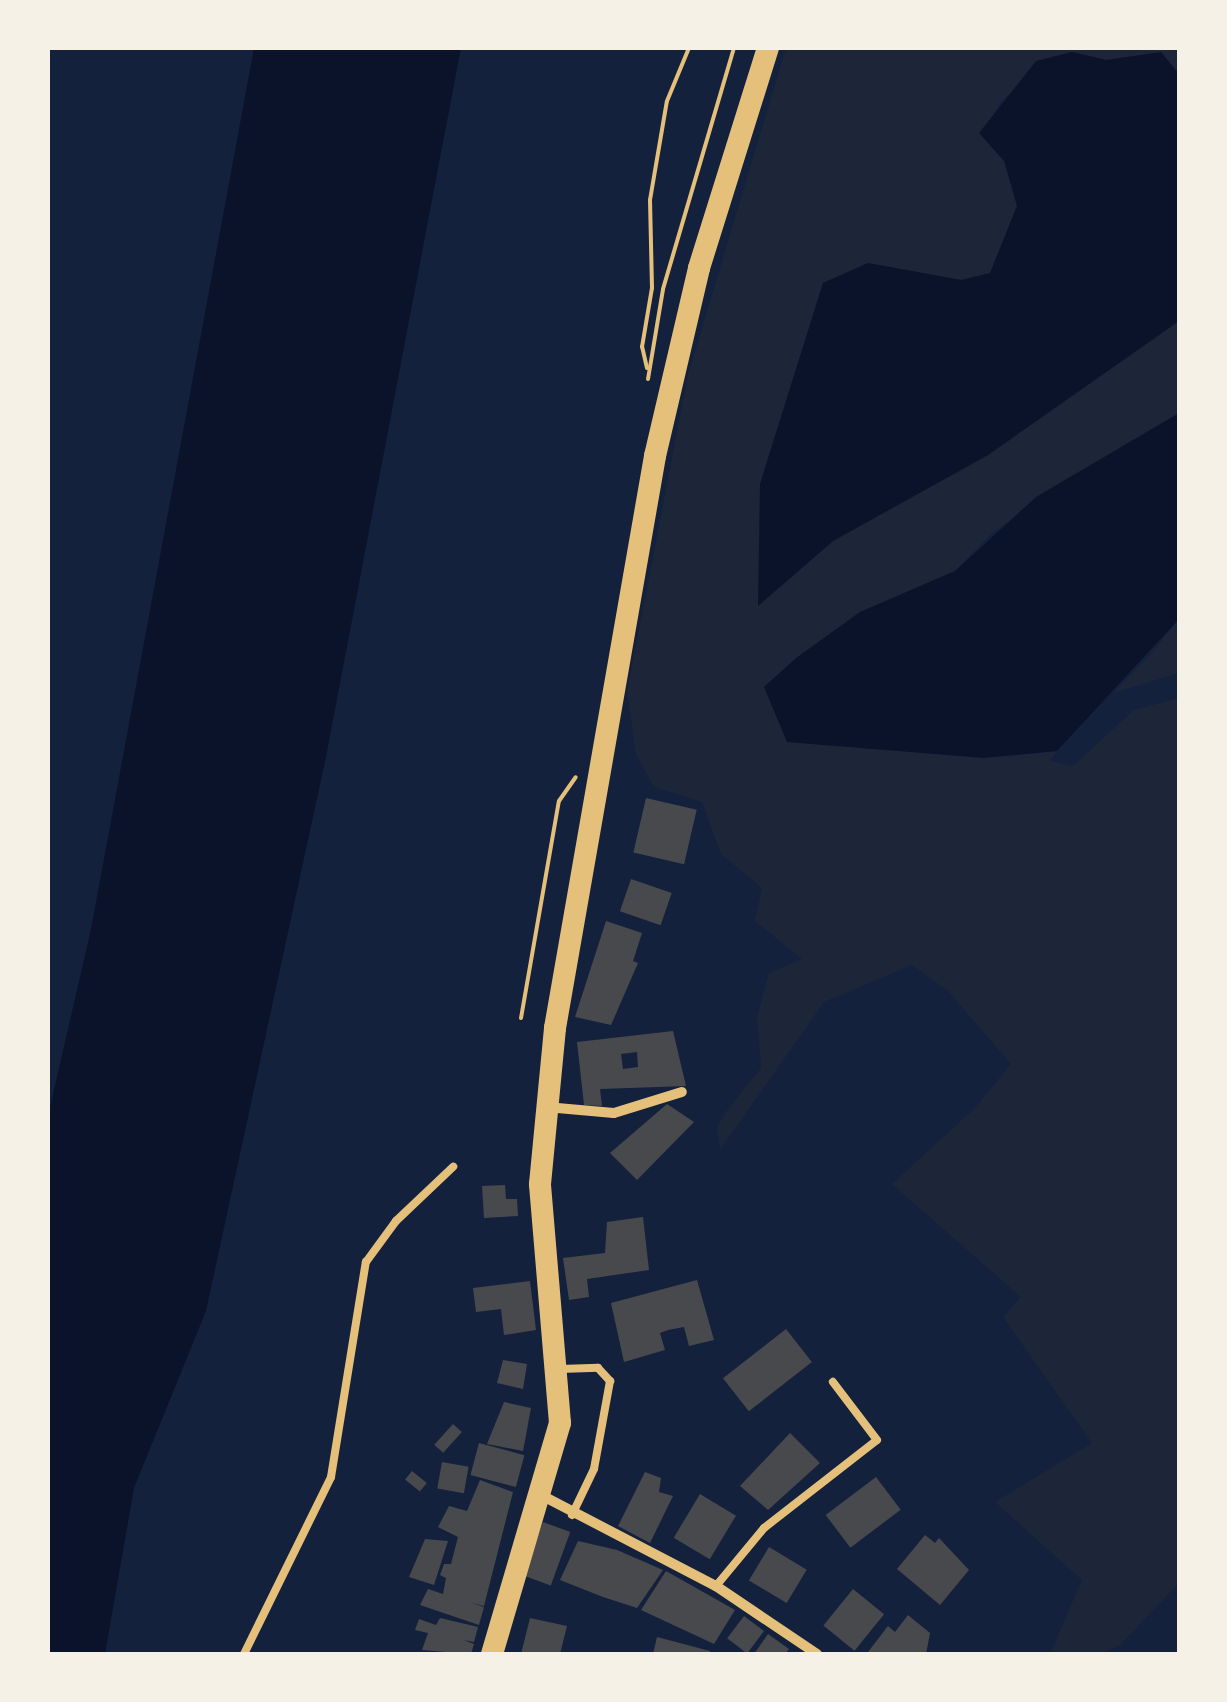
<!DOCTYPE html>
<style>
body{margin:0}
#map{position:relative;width:1227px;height:1702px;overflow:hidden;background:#14213d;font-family:"Alegreya Sans",sans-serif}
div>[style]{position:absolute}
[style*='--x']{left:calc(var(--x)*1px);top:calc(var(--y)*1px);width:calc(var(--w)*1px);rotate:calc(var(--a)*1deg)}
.green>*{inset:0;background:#1d2539}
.water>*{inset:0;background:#0b132b}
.building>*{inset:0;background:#48494c;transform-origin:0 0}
.path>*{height:4px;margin:-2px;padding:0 2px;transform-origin:2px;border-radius:2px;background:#e5c07b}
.service>*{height:8px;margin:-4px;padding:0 4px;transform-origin:4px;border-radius:4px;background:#e5c07b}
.minor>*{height:10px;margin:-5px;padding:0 5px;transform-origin:5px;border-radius:5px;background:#e5c07b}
.primary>*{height:22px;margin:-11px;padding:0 11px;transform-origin:11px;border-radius:11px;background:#e5c07b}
span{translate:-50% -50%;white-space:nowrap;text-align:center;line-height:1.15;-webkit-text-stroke:8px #f6f1e7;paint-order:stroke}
.frame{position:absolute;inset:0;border:50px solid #f6f1e7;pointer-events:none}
</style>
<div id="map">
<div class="green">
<i style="clip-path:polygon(786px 48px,1179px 48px,1179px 74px,1161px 53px,1106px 60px,1072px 52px,1002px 100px,993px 115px,1017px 206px,990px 273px,961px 280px,868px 263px,823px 283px,760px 484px,759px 605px,833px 541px,988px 455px,1179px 321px,1179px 413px,993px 532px,955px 571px,860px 612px,764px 687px,983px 758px,1057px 751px,1050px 761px,1073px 766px,1134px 710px,1179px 698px,1179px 1583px,1120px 1645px,1101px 1654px,1050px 1654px,1082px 1580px,995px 1502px,1092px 1443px,1003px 1317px,1021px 1297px,892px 1184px,974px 1109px,1011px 1064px,948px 991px,912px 965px,824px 1002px,720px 1150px,717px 1128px,725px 1113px,761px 1068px,757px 1017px,769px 973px,802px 959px,755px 921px,762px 888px,721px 854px,702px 802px,654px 787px,636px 754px,627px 692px,688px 375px)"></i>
<i style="clip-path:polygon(1179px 619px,1179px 673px,1113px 693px,1150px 655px)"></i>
</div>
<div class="water">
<i style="clip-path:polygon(254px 48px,461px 48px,326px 757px,206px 1311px,134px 1488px,105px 1654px,48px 1654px,48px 1116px,91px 929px)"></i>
<i style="clip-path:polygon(1072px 52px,1106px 60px,1161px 52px,1179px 74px,1179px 321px,988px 455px,833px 541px,758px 606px,760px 484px,823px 283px,868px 263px,961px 280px,990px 273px,1017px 206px,1004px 161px,979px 133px,1036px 61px)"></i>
<i style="clip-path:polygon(1179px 413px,1179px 619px,1057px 751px,983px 758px,787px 742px,764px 687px,796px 658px,860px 612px,955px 571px,1036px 497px)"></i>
</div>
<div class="building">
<i style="left:646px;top:798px;width:52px;height:56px;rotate:13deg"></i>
<i style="left:631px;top:879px;width:43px;height:34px;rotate:19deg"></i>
<i style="clip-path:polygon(606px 921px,642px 933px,633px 961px,638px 963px,611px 1025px,575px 1017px)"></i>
<i style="clip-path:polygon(evenodd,673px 1031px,686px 1086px,600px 1089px,602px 1106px,584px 1105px,577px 1042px,673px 1031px,637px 1052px,638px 1067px,623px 1069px,621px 1054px,637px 1052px)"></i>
<i style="clip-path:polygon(667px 1104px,694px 1122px,637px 1180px,610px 1153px)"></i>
<i style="clip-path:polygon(505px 1185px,506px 1199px,517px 1199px,518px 1216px,484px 1218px,482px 1186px)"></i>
<i style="clip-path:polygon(643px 1217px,649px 1270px,587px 1279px,589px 1297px,569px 1300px,563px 1258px,605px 1253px,607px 1222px)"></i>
<i style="clip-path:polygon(697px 1280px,714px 1340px,689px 1346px,684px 1327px,668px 1330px,660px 1333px,665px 1350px,624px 1362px,611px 1303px)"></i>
<i style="clip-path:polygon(530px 1281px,536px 1330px,504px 1335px,501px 1309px,476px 1312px,473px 1288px)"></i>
<i style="left:786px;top:1329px;width:42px;height:80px;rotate:52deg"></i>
<i style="clip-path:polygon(503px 1360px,527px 1364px,523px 1389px,497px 1383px)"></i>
<i style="clip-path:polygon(504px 1402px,531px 1408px,523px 1451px,487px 1444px)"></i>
<i style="left:453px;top:1424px;width:12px;height:28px;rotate:42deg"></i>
<i style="clip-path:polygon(790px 1433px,820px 1463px,768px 1510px,740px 1486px)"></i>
<i style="left:479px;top:1443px;width:47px;height:33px;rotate:15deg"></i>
<i style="left:442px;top:1462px;width:27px;height:27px;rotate:10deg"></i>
<i style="left:412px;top:1471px;width:19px;height:11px;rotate:39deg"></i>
<i style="clip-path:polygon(645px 1472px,661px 1478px,659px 1492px,673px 1496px,650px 1543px,618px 1526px)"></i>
<i style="left:876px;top:1477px;width:41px;height:63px;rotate:53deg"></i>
<i style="clip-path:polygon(480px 1480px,513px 1492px,484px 1606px,472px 1603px,484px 1607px,479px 1625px,420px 1605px,428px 1589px,443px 1594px,446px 1578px,440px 1575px,444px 1564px,451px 1564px,458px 1537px,438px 1527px,449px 1506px,467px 1511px)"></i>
<i style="left:700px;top:1494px;width:42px;height:51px;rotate:31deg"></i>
<i style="left:543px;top:1522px;width:29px;height:57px;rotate:20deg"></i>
<i style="clip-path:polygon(925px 1535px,935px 1543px,939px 1538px,969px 1570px,940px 1605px,897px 1569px)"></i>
<i style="clip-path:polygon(425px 1539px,448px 1541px,434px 1585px,409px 1577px)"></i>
<i style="clip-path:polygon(578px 1541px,617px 1550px,663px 1570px,637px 1608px,603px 1597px,560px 1580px)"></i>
<i style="left:769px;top:1547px;width:44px;height:39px;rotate:31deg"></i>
<i style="clip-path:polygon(666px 1571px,735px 1610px,714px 1644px,641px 1610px)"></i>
<i style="left:853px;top:1589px;width:40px;height:47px;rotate:39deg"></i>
<i style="clip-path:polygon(908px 1615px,930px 1633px,926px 1654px,868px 1652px,888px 1626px,895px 1632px)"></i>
<i style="left:744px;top:1616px;width:25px;height:28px;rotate:37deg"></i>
<i style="clip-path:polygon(440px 1618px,478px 1627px,474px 1642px,464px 1640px,474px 1644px,471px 1654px,422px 1650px,428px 1633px,415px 1630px,419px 1619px,436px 1625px)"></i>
<i style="clip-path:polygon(530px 1618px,567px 1626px,560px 1654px,521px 1654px)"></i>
<i style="clip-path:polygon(768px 1634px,789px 1649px,785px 1654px,754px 1654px)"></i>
<i style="clip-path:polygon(657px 1637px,710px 1651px,710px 1654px,653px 1654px)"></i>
</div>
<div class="path">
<i style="--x:647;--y:368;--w:22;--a:-103"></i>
<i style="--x:642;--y:347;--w:60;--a:-80.4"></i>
<i style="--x:652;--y:288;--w:88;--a:-91.3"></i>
<i style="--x:650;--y:200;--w:100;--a:-80.3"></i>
<i style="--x:667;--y:101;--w:57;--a:-67.5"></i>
<i style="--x:648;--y:379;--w:91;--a:-80.5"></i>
<i style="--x:663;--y:289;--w:251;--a:-73.6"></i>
<i style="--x:521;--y:1018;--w:220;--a:-80.1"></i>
<i style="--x:559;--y:801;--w:29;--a:-55"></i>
</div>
<div class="service">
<i style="--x:560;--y:1369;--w:38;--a:-2"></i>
<i style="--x:598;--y:1368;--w:18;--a:47"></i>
<i style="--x:610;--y:1381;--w:89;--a:100.3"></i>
<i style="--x:594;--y:1469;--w:51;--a:115.6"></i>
<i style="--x:716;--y:1586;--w:75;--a:-50.4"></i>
<i style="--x:764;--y:1528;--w:143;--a:-37.9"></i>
<i style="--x:877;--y:1440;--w:73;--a:-127.2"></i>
<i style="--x:244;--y:1654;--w:197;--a:-63.8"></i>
<i style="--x:331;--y:1477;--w:218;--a:-80.8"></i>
<i style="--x:366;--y:1262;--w:51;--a:-53.8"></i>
<i style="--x:396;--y:1221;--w:79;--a:-43.5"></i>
</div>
<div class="minor">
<i style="--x:546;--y:1107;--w:68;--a:5"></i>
<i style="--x:614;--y:1113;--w:71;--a:-17.2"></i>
<i style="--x:541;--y:1495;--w:197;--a:27.5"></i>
<i style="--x:716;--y:1586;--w:122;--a:34"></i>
</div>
<div class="primary">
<i style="--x:492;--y:1654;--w:241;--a:-73.6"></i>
<i style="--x:560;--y:1423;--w:240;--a:-94.8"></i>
<i style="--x:540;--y:1184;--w:157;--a:-84.5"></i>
<i style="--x:555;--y:1028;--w:581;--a:-80.08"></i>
<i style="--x:655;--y:456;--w:193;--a:-76.8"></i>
<i style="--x:699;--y:268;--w:231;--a:-72.6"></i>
</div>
<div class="frame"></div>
</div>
